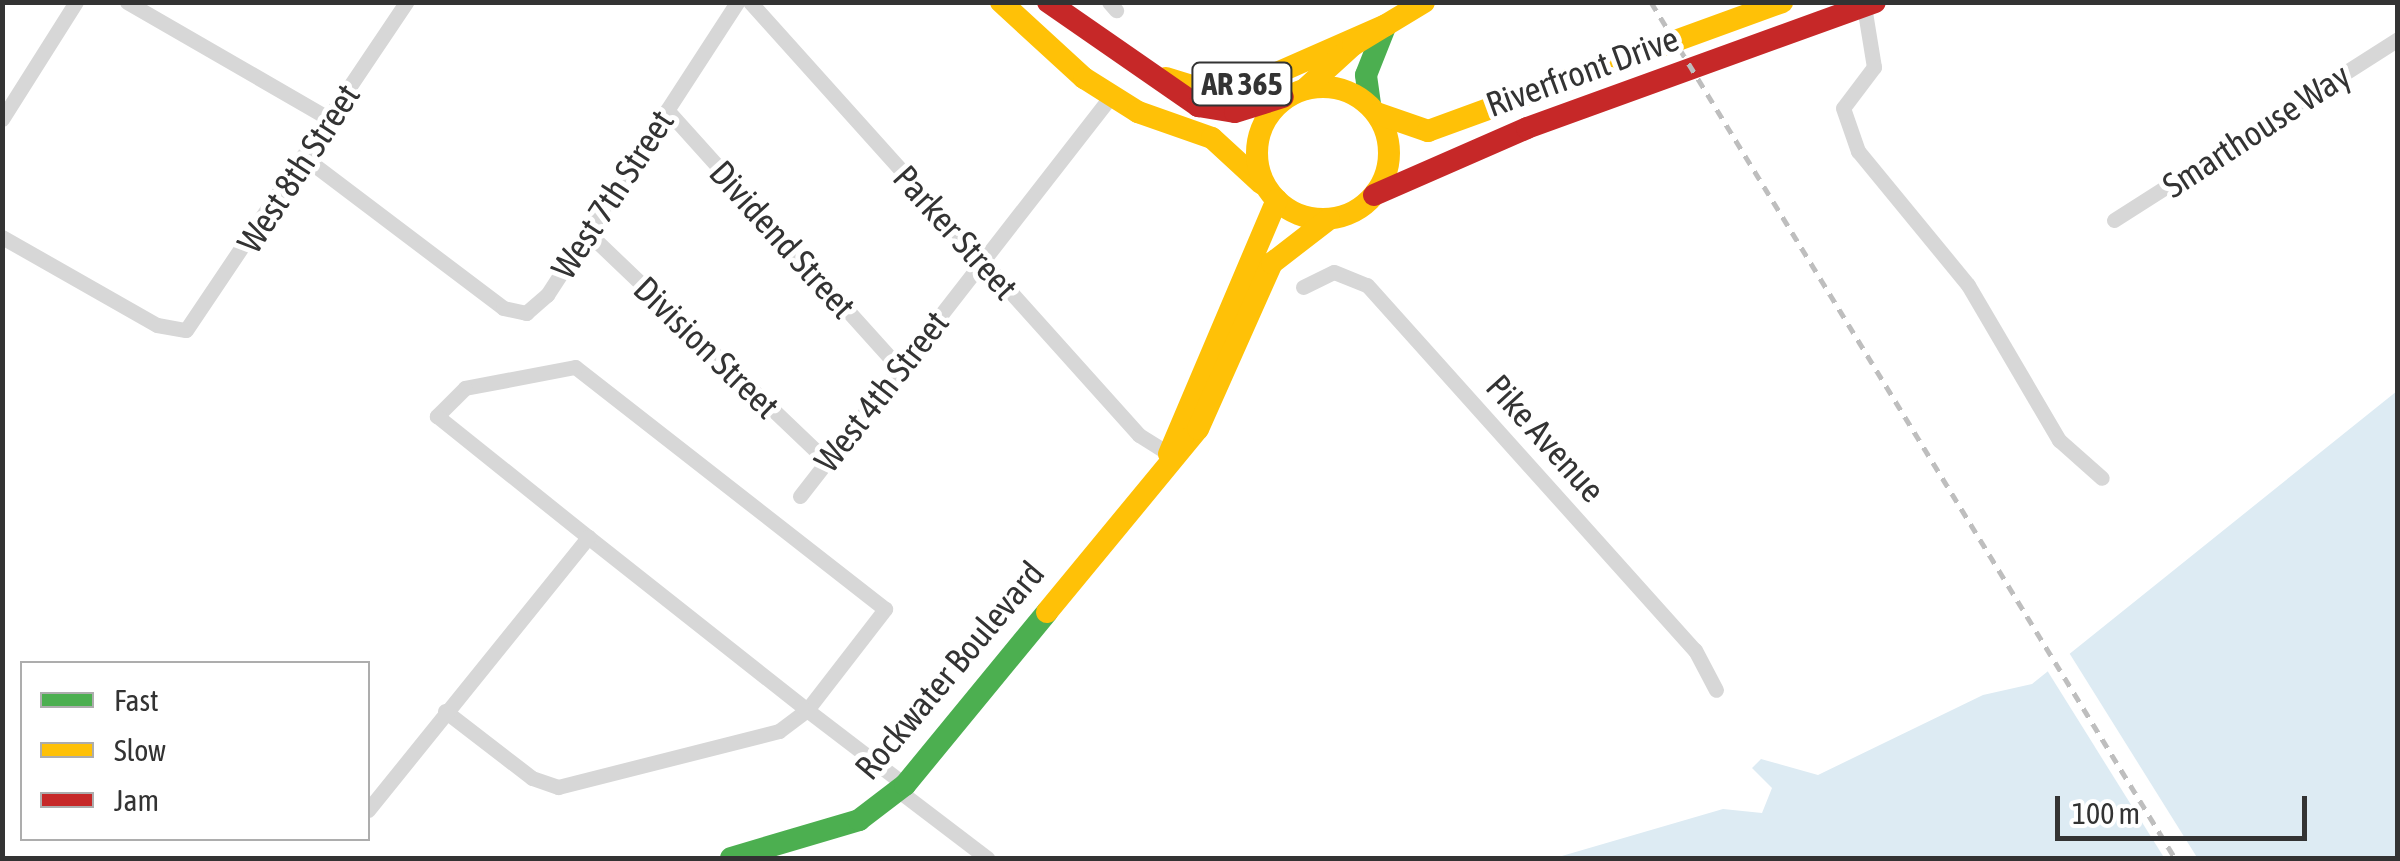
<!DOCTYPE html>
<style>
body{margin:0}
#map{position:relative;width:2400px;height:861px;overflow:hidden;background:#fff;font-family:"Asap Condensed",sans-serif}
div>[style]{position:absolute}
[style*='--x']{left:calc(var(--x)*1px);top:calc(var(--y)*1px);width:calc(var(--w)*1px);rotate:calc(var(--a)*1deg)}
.water>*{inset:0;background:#ddebf3}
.pier>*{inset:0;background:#fff;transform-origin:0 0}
.street>*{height:15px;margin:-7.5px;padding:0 7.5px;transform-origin:7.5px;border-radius:7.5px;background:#d7d7d7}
.fast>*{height:22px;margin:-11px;padding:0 11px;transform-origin:11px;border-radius:11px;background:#4caf50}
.slow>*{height:22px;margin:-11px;padding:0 11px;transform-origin:11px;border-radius:11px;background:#ffc107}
.slow>.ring{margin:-11px;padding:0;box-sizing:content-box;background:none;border:22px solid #ffc107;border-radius:50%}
.jam>*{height:22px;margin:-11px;padding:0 11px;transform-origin:11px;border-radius:11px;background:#c62828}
.rail>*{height:5px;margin-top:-2.5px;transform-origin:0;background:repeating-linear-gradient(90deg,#bebebe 0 10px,transparent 0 18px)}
span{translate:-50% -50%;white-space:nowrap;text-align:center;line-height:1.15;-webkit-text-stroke:10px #fff;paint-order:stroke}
.shield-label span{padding:2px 8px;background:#fff;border:2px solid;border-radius:8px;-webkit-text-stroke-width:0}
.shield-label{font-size:32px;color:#333;font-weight:700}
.street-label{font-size:35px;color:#333}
.frame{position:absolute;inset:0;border:5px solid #333;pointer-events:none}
.legend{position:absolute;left:20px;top:661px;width:350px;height:180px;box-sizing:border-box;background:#fff;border:2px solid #adadad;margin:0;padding:12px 18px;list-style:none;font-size:30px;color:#333}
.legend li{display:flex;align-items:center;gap:20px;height:50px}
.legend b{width:50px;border:2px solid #adadad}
.scale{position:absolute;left:2055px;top:796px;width:252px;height:45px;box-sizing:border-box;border:5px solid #333;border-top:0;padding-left:12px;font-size:30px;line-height:35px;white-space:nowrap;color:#333;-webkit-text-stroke:8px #fff;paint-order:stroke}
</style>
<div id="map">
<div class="water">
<i style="clip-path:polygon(2397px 391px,2397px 858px,1555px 858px,1723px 809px,1762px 813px,1772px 788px,1752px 768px,1761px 759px,1818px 775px,1983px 695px,2032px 684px)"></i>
</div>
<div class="pier">
<i style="left:2068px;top:651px;width:243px;height:28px;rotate:58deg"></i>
</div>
<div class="street">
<i style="--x:127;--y:2;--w:234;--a:30"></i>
<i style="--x:750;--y:2;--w:582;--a:48.06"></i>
<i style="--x:1139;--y:435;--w:36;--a:32"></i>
<i style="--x:1109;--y:2;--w:11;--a:49"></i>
<i style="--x:1864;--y:6;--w:62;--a:80.7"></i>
<i style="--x:1874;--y:67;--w:51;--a:127.1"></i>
<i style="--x:1843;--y:108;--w:46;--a:70.8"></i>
<i style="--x:1858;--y:151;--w:173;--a:50.6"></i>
<i style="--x:1968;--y:285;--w:180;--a:59.6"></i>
<i style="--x:2059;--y:440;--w:57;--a:41.5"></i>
<i style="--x:667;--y:110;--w:347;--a:48"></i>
<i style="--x:2;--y:119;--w:138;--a:-57.7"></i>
<i style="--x:305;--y:158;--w:248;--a:37.1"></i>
<i style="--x:503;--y:308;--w:24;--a:12"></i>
<i style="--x:526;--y:313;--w:28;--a:-41"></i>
<i style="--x:547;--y:295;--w:349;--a:-57"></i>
<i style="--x:2114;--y:220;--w:337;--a:-32.5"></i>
<i style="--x:587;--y:232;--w:332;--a:43.7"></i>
<i style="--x:2;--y:237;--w:178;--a:29.6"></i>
<i style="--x:157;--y:325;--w:29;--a:10"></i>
<i style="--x:186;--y:330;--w:395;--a:-56.1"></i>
<i style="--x:1303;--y:287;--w:34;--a:-26"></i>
<i style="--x:1334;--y:272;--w:35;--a:22"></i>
<i style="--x:1367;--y:285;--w:491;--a:48.1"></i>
<i style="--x:1695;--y:650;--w:45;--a:62.3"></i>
<i style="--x:800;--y:496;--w:507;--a:-52.13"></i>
<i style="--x:445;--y:711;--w:110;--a:37.6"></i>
<i style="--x:532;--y:778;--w:28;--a:19"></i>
<i style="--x:558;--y:787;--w:228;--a:-14.2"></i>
<i style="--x:779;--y:731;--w:35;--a:-37"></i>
<i style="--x:807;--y:710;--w:128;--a:-52.3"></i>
<i style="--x:885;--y:609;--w:393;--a:-142"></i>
<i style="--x:575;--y:367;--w:112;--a:169.2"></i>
<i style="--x:465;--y:388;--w:40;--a:135"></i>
<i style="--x:437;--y:416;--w:193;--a:38.7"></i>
<i style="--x:588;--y:537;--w:279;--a:38.3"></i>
<i style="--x:807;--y:710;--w:123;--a:37.4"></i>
<i style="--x:899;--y:791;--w:111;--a:37.3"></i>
<i style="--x:368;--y:810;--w:351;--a:-51.1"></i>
</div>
<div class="fast">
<i style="--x:1370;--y:104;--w:29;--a:-98"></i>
<i style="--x:1366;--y:75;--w:52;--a:-68.4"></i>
<i style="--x:731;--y:858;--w:134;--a:-16.5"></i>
<i style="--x:859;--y:820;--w:58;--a:-37.3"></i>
<i style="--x:905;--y:785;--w:224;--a:-50.6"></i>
</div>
<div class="slow">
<i style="--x:1001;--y:2;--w:113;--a:42.5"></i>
<i style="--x:1084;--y:78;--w:64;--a:32.2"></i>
<i style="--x:1138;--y:112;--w:78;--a:19.4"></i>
<i style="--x:1212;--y:138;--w:67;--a:42.6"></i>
<i style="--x:1166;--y:78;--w:28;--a:17"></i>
<i style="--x:1193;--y:86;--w:68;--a:-5"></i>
<i style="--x:1261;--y:80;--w:137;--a:-23.7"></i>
<i class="ring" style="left:1257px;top:87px;width:110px;height:110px"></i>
<i style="--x:1305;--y:89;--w:65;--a:-42.5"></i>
<i style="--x:1353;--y:45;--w:83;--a:-31.2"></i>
<i style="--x:1379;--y:114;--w:52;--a:19.1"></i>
<i style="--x:1428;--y:131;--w:377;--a:-20"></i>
<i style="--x:1169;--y:454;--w:276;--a:-67"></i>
<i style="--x:1047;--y:612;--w:237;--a:-50.5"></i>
<i style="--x:1198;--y:429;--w:182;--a:-66"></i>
<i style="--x:1272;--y:263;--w:72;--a:-37.7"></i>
</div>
<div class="jam">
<i style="--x:1048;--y:2;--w:183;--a:34.7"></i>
<i style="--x:1198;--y:106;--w:37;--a:9"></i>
<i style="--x:1235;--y:112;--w:50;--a:-17.4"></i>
<i style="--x:1374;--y:195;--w:167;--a:-23.6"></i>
<i style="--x:1527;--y:128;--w:370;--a:-19.9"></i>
</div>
<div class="rail">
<i style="--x:1651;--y:2;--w:1004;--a:58.53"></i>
</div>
<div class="shield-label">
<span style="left:1242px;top:84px">AR 365</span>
</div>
<div class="street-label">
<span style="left:1582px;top:71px;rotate:-20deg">Riverfront Drive</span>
<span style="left:2256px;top:130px;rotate:-33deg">Smarthouse Way</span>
<span style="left:298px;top:168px;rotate:-57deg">West 8th Street</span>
<span style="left:612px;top:194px;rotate:-57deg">West 7th Street</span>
<span style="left:956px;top:232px;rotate:48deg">Parker Street</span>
<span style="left:783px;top:239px;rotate:48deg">Dividend Street</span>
<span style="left:707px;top:347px;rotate:44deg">Division Street</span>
<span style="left:881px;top:391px;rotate:-52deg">West 4th Street</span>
<span style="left:1546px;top:438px;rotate:48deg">Pike Avenue</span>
<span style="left:949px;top:670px;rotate:-50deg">Rockwater Boulevard</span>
</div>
<div class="frame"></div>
<ul class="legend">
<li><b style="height:12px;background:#4caf50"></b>Fast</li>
<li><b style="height:12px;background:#ffc107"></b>Slow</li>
<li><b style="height:12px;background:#c62828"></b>Jam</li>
</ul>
<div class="scale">100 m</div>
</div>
